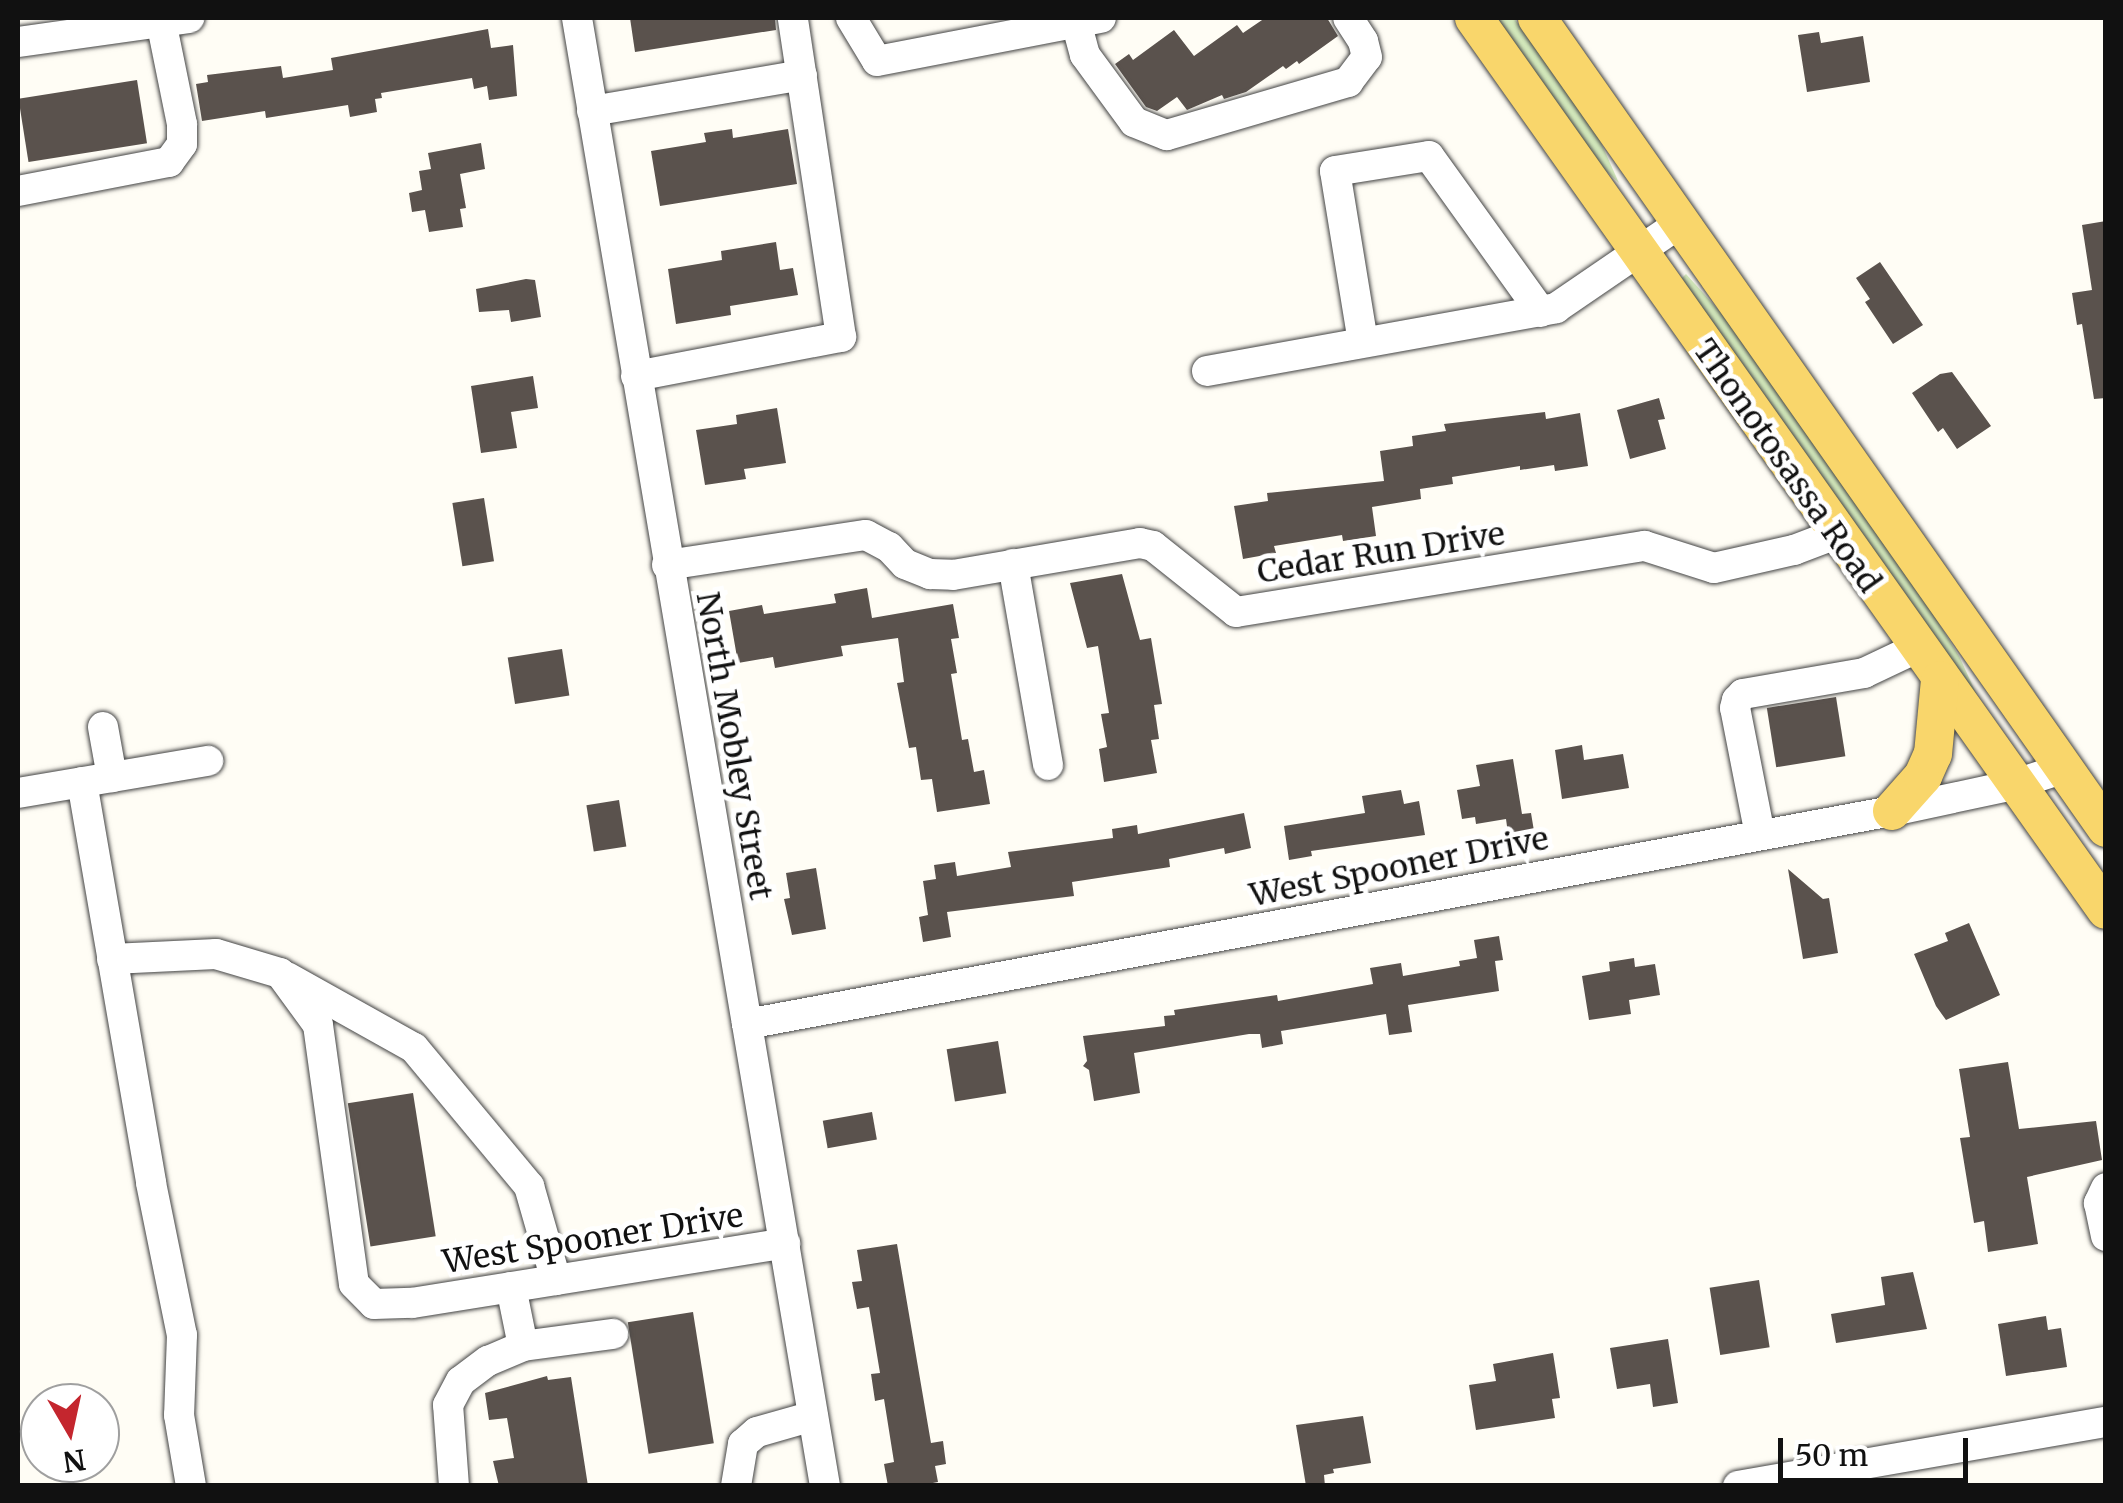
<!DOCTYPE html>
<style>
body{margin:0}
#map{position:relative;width:2123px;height:1503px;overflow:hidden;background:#fffdf5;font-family:Merriweather,serif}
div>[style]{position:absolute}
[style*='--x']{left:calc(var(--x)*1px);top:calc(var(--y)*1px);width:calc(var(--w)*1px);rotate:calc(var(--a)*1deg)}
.green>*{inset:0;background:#d5ebbd}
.building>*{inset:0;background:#5a524d;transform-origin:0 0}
.roads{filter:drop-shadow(0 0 2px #444) drop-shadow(0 0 2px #444)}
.minor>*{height:30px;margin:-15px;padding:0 15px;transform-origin:15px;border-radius:15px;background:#fff}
.major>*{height:38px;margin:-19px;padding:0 19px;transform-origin:19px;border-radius:19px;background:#f9d66b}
span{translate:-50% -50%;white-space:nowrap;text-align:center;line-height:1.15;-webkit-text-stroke:10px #fff;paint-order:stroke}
.street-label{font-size:32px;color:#111}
.frame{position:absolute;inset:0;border:20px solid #111;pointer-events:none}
.north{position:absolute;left:20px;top:1383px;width:100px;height:100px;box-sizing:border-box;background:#fff;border:2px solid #a0a0a0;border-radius:50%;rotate:171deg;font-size:28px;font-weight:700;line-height:40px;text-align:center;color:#111}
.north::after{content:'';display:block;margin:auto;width:35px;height:45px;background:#c4262e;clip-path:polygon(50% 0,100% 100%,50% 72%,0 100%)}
.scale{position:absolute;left:1778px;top:1438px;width:190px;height:45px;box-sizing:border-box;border:5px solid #111;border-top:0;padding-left:12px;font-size:30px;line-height:35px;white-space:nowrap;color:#111;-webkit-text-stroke:8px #fff;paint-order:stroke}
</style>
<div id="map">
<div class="green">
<i style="clip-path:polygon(1490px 18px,1514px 18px,1597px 134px,1619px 183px,1580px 147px)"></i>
<i style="clip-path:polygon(1686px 274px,1732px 325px,1914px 583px,1959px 656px,1982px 706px,1724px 348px,1682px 278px)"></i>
</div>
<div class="building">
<i style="clip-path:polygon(630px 18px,775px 18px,776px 30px,635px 52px)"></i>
<i style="clip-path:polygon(1265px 18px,1327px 18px,1338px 36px,1299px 64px,1297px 61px,1286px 69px,1283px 66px,1246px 92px,1224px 99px,1222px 95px,1187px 110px,1177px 97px,1157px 111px,1146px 107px,1115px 64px,1129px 54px,1133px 60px,1174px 30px,1194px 56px,1237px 25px,1243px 33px)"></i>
<i style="clip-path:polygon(488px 29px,491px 48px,513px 45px,517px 96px,489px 100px,487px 86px,474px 89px,472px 78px,381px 93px,382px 98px,375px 99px,377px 112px,350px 117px,348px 105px,266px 118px,265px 111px,202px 121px,196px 84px,208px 82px,207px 75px,281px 66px,283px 78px,333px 70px,331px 58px)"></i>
<i style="clip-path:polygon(1819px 32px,1821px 43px,1863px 36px,1870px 82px,1807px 92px,1798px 35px)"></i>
<i style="left:137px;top:80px;width:64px;height:120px;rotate:81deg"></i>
<i style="clip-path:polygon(732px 129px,733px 138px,788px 129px,797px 184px,660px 206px,651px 151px,706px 142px,704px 133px)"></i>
<i style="clip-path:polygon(481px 143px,485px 169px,460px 174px,466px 208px,460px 209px,463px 227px,429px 232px,425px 210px,412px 212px,409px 193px,422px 190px,419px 171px,431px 169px,428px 153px)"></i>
<i style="clip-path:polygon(2106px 221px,2106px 398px,2094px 399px,2082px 324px,2077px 325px,2072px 293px,2092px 290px,2082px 225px)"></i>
<i style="clip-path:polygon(776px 242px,780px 270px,793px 268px,798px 295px,730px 306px,731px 315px,676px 324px,668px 269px,722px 260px,721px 251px)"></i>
<i style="clip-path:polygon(1880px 262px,1923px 325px,1893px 344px,1865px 302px,1870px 299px,1856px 278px)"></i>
<i style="clip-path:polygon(526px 279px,535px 280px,541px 317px,511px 322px,509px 310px,479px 312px,476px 289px)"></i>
<i style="clip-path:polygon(1952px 372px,1991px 426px,1957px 449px,1943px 428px,1938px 432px,1912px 393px,1940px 374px)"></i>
<i style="clip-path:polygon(533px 376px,538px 408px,511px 412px,517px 448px,481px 453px,471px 386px)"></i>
<i style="clip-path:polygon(1659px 398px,1665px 419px,1658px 420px,1666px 449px,1630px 459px,1617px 410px)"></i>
<i style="clip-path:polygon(777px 408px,786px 463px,744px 469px,746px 479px,705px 485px,696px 430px,737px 424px,736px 415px)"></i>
<i style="clip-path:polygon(1545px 412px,1546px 419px,1580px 413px,1588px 466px,1555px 471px,1554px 465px,1520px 470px,1520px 466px,1452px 477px,1453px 484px,1420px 489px,1421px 499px,1372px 507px,1376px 536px,1343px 541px,1342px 535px,1274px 546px,1276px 553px,1243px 559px,1234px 506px,1268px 501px,1267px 493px,1384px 481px,1380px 451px,1413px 446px,1412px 436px,1446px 431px,1444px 424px)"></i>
<i style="left:484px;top:498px;width:64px;height:32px;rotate:81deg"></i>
<i style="clip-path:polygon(1122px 574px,1140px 640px,1151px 638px,1162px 704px,1154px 705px,1159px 739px,1151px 740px,1157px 773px,1104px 782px,1099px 749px,1107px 747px,1101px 714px,1109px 713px,1098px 646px,1087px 648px,1070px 583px)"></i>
<i style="clip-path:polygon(867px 588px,872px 618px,953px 604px,959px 638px,951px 639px,957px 673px,951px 674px,962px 740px,968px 739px,974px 772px,984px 770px,990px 804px,937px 812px,932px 779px,921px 780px,916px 747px,909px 748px,897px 683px,904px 682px,898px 638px,841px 646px,843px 656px,808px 662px,775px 668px,773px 657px,738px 663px,729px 611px,762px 605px,764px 614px,836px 603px,834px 594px)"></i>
<i style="left:562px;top:649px;width:47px;height:55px;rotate:81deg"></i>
<i style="left:1836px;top:697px;width:60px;height:70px;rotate:81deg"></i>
<i style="clip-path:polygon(1582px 745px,1584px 760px,1623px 754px,1629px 788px,1562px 799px,1555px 750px)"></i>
<i style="clip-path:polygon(1513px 759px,1522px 814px,1531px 813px,1535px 837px,1509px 841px,1506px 819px,1476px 824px,1475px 817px,1462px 819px,1457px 790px,1480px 786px,1476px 765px)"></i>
<i style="clip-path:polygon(1401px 790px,1404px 804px,1419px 801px,1425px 835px,1311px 851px,1312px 856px,1289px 860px,1284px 826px,1365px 813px,1362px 796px)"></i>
<i style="left:619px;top:800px;width:47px;height:33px;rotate:81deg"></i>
<i style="clip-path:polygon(1244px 813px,1251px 848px,1225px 854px,1224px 848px,1169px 859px,1170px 867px,1072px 882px,1074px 896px,947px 912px,951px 937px,923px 942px,919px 917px,928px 915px,923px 881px,936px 879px,934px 865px,955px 862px,957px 876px,1011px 867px,1008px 852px,1113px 838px,1112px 829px,1137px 825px,1138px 834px)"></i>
<i style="clip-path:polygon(816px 868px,826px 929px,792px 935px,784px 899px,790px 898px,786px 873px)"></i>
<i style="clip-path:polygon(1788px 869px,1823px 899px,1829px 898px,1838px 953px,1803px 959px)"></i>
<i style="clip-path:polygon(1969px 923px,2000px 995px,1946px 1020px,1936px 1006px,1914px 954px,1948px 941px,1945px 933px)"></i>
<i style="clip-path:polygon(1499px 936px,1503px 960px,1495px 961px,1499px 991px,1408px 1005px,1412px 1032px,1389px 1035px,1386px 1014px,1281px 1031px,1283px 1044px,1262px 1048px,1260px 1034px,1249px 1034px,1134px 1053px,1140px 1093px,1094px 1101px,1089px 1070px,1083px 1066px,1087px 1061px,1083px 1036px,1165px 1026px,1164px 1016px,1175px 1015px,1174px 1010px,1277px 995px,1278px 1001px,1373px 984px,1370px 968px,1401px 963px,1403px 976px,1460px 966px,1459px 961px,1477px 958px,1474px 940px)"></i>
<i style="clip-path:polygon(1634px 958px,1635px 967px,1655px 964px,1660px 995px,1629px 1000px,1631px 1014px,1589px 1020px,1582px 976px,1610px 971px,1609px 962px)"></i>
<i style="left:998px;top:1041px;width:53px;height:52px;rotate:81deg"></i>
<i style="clip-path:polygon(2008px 1062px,2019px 1129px,2096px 1121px,2102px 1160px,2027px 1177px,2038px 1244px,1988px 1252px,1984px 1221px,1974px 1223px,1960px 1138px,1970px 1137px,1959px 1069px)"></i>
<i style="left:413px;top:1093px;width:145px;height:66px;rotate:81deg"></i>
<i style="left:872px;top:1112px;width:28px;height:50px;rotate:80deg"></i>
<i style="clip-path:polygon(897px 1244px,931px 1443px,943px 1441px,946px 1464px,935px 1466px,938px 1482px,917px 1486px,888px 1486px,884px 1464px,894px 1462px,884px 1399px,875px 1401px,871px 1374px,880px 1373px,869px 1307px,857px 1309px,852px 1282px,862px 1281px,857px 1250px)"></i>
<i style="clip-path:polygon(1913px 1272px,1927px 1329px,1836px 1343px,1831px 1314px,1885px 1305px,1881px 1277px)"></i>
<i style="left:1759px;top:1280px;width:68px;height:50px;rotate:81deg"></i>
<i style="left:693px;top:1312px;width:133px;height:66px;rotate:81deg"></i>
<i style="clip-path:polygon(2046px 1316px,2048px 1330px,2061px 1328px,2067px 1367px,2006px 1376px,1998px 1324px)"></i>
<i style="clip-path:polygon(1668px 1339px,1678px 1403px,1653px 1407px,1650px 1384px,1617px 1389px,1610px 1348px)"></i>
<i style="clip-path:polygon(1553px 1353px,1560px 1398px,1552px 1399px,1555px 1418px,1476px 1430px,1469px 1385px,1496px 1381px,1493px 1364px)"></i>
<i style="clip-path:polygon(547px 1376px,548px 1380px,571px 1377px,588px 1486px,499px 1486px,493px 1461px,514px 1458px,507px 1418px,489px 1420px,485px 1393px)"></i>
<i style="clip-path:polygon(1363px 1416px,1371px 1463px,1333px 1469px,1334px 1473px,1324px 1475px,1325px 1486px,1306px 1486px,1296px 1425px)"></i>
</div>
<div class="roads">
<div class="minor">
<i style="--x:577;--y:18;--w:1489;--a:80.41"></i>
<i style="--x:851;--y:18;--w:50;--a:58.8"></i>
<i style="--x:877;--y:61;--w:228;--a:-10.9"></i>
<i style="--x:1075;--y:18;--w:38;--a:75"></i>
<i style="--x:1085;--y:55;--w:83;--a:53.8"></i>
<i style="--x:1134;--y:122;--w:35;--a:22"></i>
<i style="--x:1167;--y:135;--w:189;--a:-16.3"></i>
<i style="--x:1348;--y:82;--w:31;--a:-53"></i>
<i style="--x:1367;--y:57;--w:16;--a:-104"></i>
<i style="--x:1363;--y:41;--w:27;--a:-123"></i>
<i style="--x:18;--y:42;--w:173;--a:-8"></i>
<i style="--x:592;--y:111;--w:213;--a:-9.7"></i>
<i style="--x:18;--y:191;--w:154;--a:-10.9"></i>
<i style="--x:169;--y:162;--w:22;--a:-54"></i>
<i style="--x:182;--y:144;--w:20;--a:-90"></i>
<i style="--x:182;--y:124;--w:105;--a:-101.5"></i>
<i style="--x:1363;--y:342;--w:173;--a:-99.3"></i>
<i style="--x:1335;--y:171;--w:95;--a:-9.1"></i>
<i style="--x:1429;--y:156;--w:192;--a:54.3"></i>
<i style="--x:1207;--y:371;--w:355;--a:-10.2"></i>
<i style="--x:1556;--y:308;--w:150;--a:-34.4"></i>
<i style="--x:636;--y:376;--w:209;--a:-10.8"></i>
<i style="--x:841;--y:337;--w:323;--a:-98.6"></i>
<i style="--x:1013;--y:564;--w:204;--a:80.1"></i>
<i style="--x:667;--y:565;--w:201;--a:-8.6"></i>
<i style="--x:866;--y:535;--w:26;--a:28"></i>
<i style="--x:889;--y:547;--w:23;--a:47"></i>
<i style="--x:905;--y:564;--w:27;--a:22"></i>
<i style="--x:930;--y:574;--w:23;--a:2"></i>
<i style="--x:953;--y:575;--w:190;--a:-9.7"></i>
<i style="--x:1140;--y:543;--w:13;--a:13"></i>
<i style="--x:1153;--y:546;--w:106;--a:38.5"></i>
<i style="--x:1236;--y:612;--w:414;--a:-9.2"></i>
<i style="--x:1645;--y:546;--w:72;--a:17.7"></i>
<i style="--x:1714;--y:568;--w:82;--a:-12.7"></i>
<i style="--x:1794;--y:550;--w:45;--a:-20.9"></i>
<i style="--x:103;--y:727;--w:51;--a:79.8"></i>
<i style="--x:82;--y:782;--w:407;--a:80.2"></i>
<i style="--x:151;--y:1183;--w:155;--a:78.5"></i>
<i style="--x:182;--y:1335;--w:80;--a:92.1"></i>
<i style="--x:179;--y:1415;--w:72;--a:80.4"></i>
<i style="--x:18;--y:793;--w:193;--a:-9.6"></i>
<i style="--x:1760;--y:835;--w:129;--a:-101.1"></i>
<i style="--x:1735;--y:708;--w:8;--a:-76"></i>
<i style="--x:1737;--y:700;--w:8;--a:-45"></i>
<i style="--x:1743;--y:694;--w:123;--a:-9.8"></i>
<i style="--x:1864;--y:673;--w:59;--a:-25.3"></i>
<i style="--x:112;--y:959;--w:104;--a:-2.8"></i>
<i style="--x:216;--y:954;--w:67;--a:16.5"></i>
<i style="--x:280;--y:973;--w:64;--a:53.8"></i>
<i style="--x:318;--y:1025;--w:261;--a:82.1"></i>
<i style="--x:354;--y:1284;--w:28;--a:45"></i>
<i style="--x:374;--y:1304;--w:38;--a:-2"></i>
<i style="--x:412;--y:1303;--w:378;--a:-9.1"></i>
<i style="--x:287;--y:977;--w:145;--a:29.2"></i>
<i style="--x:414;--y:1048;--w:180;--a:50.2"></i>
<i style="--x:529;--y:1186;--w:98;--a:74"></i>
<i style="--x:747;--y:1024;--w:1165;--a:-10.54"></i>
<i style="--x:1892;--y:811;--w:124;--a:-12.1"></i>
<i style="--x:2013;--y:785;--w:51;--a:-18.4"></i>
<i style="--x:2106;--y:1188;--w:17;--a:115"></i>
<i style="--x:2099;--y:1203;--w:34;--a:78"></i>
<i style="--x:511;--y:1287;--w:60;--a:78.5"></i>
<i style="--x:454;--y:1486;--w:81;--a:-94.2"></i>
<i style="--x:448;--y:1405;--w:27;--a:-62"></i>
<i style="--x:461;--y:1381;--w:34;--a:-37"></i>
<i style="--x:488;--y:1361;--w:38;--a:-23"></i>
<i style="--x:523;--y:1346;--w:91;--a:-7.6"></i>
<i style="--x:736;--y:1486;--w:43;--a:-80.5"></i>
<i style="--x:743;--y:1444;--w:18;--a:-41"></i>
<i style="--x:757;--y:1432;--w:58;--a:-15.9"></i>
<i style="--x:1738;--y:1486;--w:374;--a:-9.9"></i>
</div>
<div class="major">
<i style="--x:1474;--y:18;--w:1093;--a:54.68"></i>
<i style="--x:1537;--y:18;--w:990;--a:54.91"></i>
<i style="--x:1892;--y:811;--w:47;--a:-48.5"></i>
<i style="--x:1923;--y:776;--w:24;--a:-66"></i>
<i style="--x:1933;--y:754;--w:74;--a:-84.6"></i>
</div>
</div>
<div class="street-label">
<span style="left:1787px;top:466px;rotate:55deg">Thonotosassa Road</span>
<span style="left:1381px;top:553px;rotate:-9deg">Cedar Run Drive</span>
<span style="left:734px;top:746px;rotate:80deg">North Mobley Street</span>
<span style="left:1399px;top:867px;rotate:-11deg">West Spooner Drive</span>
<span style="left:593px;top:1239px;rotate:-9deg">West Spooner Drive</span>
</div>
<div class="frame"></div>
<div class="north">N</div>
<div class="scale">50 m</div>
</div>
